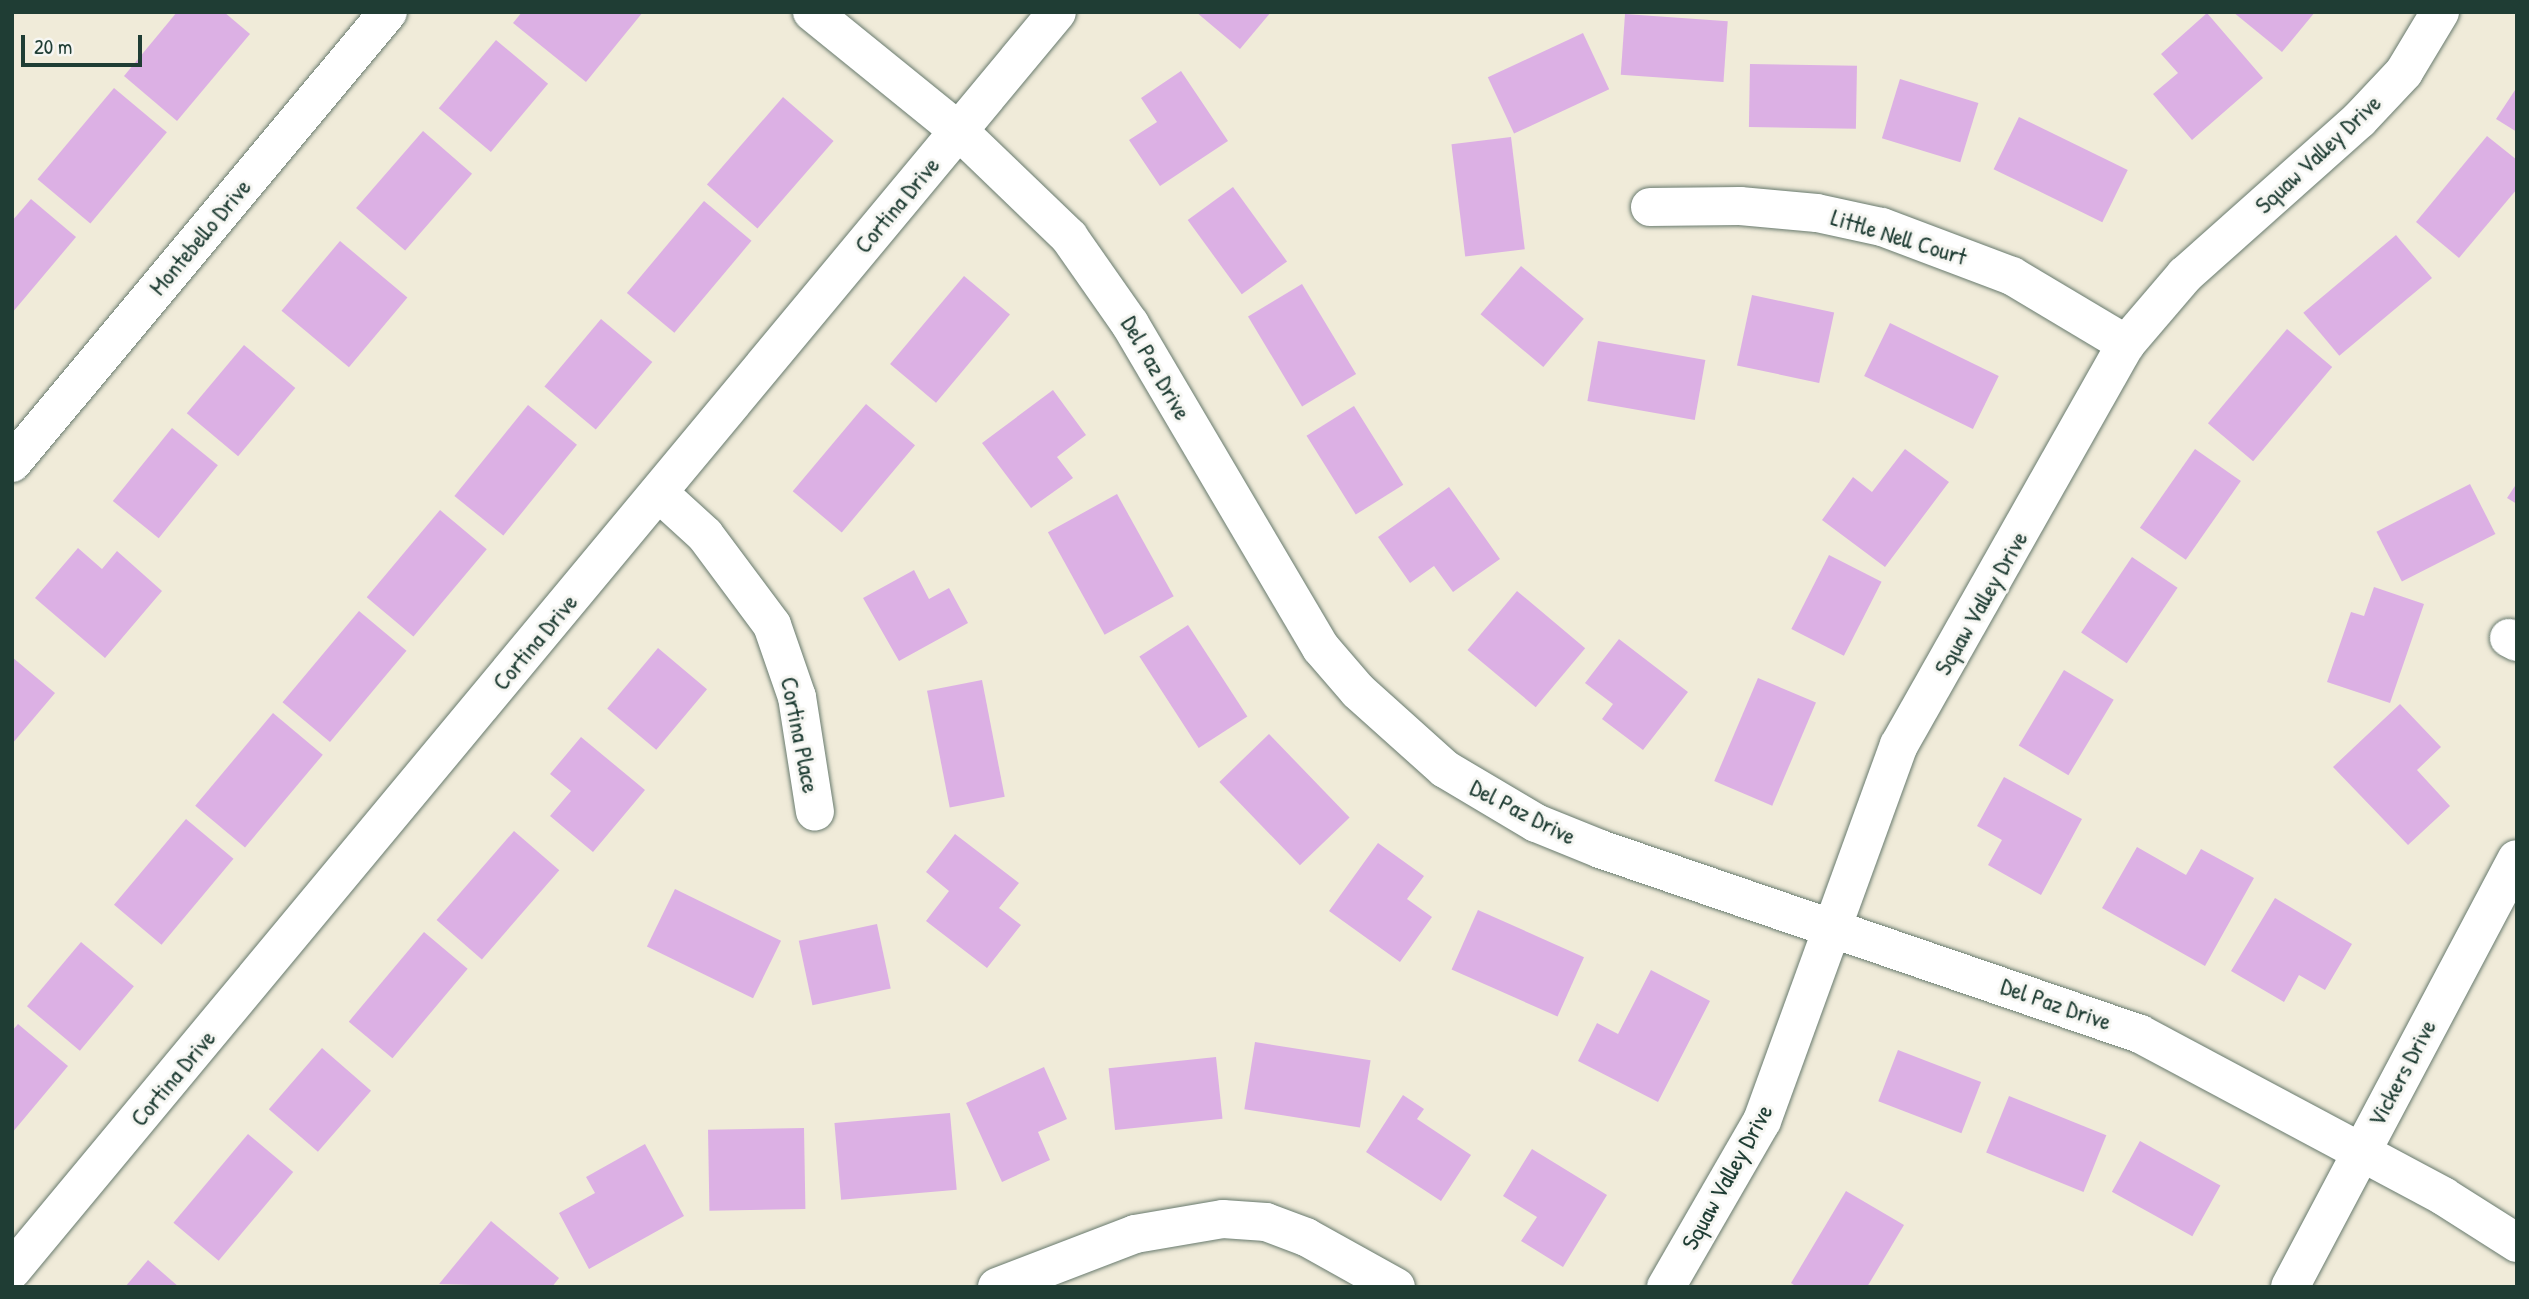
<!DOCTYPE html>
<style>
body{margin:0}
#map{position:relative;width:2529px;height:1299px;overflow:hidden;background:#f0ebd9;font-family:"Patrick Hand",sans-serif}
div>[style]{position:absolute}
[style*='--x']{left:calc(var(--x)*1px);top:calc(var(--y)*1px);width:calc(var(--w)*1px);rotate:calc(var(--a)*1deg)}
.building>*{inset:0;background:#dcb0e4;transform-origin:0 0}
.roads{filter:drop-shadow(0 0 2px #687a6e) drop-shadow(0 0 2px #687a6e)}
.minor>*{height:38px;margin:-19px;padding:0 19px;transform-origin:19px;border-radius:19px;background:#fff}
.major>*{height:38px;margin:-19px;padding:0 19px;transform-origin:19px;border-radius:19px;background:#fff}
span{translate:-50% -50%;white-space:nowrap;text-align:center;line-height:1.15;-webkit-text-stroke:6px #f6f6f2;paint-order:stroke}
.street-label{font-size:24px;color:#1f3d34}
.frame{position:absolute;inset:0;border:14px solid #1f3d34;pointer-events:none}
.scale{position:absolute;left:21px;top:35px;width:121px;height:32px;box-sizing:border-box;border:4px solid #1f3d34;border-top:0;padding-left:9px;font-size:21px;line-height:24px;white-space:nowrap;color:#1f3d34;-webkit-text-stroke:5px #f6f6f2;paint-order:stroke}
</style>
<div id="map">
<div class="building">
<i style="clip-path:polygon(177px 12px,224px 12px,250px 34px,177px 121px,124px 76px)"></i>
<i style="clip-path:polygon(522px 12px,643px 12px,586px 82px,513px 23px)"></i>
<i style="clip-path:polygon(1196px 12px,1271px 12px,1240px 49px)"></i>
<i style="clip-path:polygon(2233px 12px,2315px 12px,2282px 52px)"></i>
<i style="clip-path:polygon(2207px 13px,2263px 78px,2192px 140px,2153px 94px,2178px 73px,2161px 54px)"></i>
<i style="left:1625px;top:14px;width:103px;height:61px;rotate:4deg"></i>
<i style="left:1583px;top:33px;width:62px;height:105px;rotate:65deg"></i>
<i style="left:496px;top:40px;width:68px;height:89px;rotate:40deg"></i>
<i style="left:1750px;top:64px;width:107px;height:63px;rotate:1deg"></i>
<i style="clip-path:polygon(1181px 71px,1228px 141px,1160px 186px,1129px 140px,1157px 122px,1141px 98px)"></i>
<i style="left:1900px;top:79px;width:82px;height:62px;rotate:17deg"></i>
<i style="clip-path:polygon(2517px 87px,2517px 132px,2496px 119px)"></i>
<i style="left:114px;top:88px;width:69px;height:119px;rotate:40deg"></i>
<i style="left:783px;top:97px;width:67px;height:116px;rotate:41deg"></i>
<i style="left:2019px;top:117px;width:121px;height:58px;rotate:26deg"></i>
<i style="left:423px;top:131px;width:65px;height:102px;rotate:41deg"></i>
<i style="clip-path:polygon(2487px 136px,2517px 160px,2517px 189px,2459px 258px,2416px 222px)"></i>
<i style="left:1511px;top:137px;width:113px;height:60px;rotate:83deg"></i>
<i style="left:1233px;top:187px;width:92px;height:56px;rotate:54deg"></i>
<i style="clip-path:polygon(31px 199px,76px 237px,12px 313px,12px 221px)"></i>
<i style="left:704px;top:201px;width:62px;height:120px;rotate:40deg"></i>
<i style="left:2396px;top:235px;width:56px;height:121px;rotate:50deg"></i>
<i style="left:340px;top:241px;width:88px;height:91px;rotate:40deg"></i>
<i style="left:1521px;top:266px;width:82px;height:63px;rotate:40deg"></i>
<i style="left:964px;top:276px;width:60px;height:115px;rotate:40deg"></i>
<i style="left:1302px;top:284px;width:105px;height:63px;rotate:59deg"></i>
<i style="left:1752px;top:295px;width:84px;height:72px;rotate:12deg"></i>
<i style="left:601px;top:319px;width:67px;height:88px;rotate:40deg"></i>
<i style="left:1890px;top:323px;width:121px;height:59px;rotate:26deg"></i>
<i style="left:2287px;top:329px;width:59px;height:123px;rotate:40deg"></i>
<i style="left:1598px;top:341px;width:109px;height:61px;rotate:10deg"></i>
<i style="left:244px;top:345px;width:67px;height:89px;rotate:40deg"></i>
<i style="clip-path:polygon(1053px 390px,1086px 435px,1057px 457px,1073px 478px,1031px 508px,982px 443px)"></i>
<i style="left:866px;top:404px;width:64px;height:114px;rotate:40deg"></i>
<i style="left:528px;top:405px;width:63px;height:117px;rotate:39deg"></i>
<i style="left:1354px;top:406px;width:93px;height:56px;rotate:58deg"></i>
<i style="left:172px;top:428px;width:59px;height:94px;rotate:39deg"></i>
<i style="clip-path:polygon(1905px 449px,1949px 482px,1885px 567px,1822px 520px,1853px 477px,1872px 492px)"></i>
<i style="left:2195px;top:449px;width:56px;height:96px;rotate:35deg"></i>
<i style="clip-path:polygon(2517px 483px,2517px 504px,2507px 498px)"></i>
<i style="left:2470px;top:484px;width:56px;height:105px;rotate:63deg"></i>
<i style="clip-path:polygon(1449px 487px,1500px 559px,1453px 592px,1434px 566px,1410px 583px,1378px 537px)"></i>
<i style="left:1117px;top:494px;width:117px;height:79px;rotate:61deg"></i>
<i style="left:440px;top:510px;width:61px;height:114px;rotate:40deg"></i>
<i style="clip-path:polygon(78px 548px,102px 569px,117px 551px,162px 591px,105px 658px,35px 598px)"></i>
<i style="left:1829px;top:555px;width:59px;height:83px;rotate:27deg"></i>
<i style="left:2132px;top:557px;width:55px;height:91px;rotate:34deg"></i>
<i style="clip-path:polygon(914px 570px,929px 599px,949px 588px,968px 623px,899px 661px,863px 598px)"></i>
<i style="clip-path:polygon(2374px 587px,2424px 604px,2390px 703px,2327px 682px,2351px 612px,2364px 616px)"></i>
<i style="left:1517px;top:591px;width:89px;height:77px;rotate:40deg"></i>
<i style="left:359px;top:611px;width:62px;height:119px;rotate:40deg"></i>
<i style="left:1188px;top:625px;width:109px;height:58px;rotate:57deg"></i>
<i style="clip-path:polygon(1619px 639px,1688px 692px,1643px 750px,1602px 719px,1613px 704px,1585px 683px)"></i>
<i style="left:658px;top:648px;width:64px;height:79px;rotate:40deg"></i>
<i style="clip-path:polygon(12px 657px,55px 693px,12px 744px)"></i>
<i style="left:2064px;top:670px;width:58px;height:88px;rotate:31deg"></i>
<i style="left:1758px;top:678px;width:63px;height:112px;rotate:23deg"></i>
<i style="left:982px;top:680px;width:119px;height:56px;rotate:79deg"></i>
<i style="clip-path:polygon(2400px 704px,2441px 747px,2417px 770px,2450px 806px,2408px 845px,2333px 767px)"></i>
<i style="left:273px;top:713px;width:65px;height:121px;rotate:40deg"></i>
<i style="left:1269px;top:734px;width:116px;height:69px;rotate:46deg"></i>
<i style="clip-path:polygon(581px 737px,645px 790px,593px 852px,550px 816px,571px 791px,550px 774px)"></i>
<i style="clip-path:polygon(2004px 777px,2082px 819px,2041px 895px,1988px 865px,2002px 840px,1977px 826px)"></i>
<i style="left:186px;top:819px;width:62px;height:112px;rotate:40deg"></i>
<i style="left:514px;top:831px;width:60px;height:118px;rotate:41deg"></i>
<i style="clip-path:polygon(955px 834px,1019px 883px,999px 908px,1021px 925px,987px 968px,926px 921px,949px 891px,926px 872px)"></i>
<i style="clip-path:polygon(1378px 843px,1424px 876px,1407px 899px,1432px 917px,1400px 962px,1329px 911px)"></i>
<i style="clip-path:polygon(2137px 847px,2186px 875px,2201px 849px,2254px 878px,2205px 966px,2102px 908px)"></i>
<i style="left:675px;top:889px;width:118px;height:64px;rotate:26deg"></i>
<i style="clip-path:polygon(2275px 898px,2352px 944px,2325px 990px,2299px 975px,2284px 1002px,2231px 971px)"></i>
<i style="left:1478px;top:910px;width:116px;height:65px;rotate:24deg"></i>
<i style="left:877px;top:924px;width:66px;height:80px;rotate:78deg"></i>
<i style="left:424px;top:932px;width:57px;height:117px;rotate:40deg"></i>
<i style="left:81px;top:942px;width:69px;height:84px;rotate:40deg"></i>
<i style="clip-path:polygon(1651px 970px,1710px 1001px,1658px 1102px,1578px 1061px,1597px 1023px,1618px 1034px)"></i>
<i style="clip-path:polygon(18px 1024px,68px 1066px,12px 1133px,12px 1031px)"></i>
<i style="left:1255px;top:1042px;width:117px;height:68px;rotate:9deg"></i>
<i style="left:322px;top:1048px;width:65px;height:81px;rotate:41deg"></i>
<i style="left:1898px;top:1050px;width:89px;height:55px;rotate:21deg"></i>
<i style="left:1216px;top:1057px;width:62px;height:108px;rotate:84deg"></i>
<i style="clip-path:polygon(1044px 1067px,1067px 1119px,1038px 1132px,1050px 1160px,1002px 1182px,966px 1103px)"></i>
<i style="clip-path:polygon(1403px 1095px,1424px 1109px,1417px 1119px,1471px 1155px,1441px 1201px,1366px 1152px)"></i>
<i style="left:2009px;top:1096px;width:105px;height:61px;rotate:22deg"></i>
<i style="left:950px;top:1113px;width:77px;height:116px;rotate:85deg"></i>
<i style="left:804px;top:1128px;width:81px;height:96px;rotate:89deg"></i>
<i style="left:248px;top:1134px;width:59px;height:116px;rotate:40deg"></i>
<i style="left:2140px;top:1141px;width:92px;height:58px;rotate:29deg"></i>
<i style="clip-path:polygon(645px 1144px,684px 1216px,589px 1269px,559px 1213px,595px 1193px,586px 1177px)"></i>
<i style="clip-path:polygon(1532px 1149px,1607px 1195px,1563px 1267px,1521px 1241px,1537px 1217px,1503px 1196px)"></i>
<i style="clip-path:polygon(1846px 1191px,1904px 1225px,1867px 1287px,1797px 1287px,1791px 1283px)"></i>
<i style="clip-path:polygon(491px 1221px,559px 1278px,552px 1287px,439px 1284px)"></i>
<i style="clip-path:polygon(148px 1260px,179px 1287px,125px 1287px)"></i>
</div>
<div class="roads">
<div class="minor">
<i style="--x:812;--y:12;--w:189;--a:39"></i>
<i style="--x:959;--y:131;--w:153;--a:43.9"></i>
<i style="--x:1069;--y:237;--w:106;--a:55"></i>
<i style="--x:1130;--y:324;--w:376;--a:59.5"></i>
<i style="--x:1321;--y:648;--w:57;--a:49.3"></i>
<i style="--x:1358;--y:691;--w:117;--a:41.9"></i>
<i style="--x:1445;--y:769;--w:106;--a:30.7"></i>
<i style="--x:1536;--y:823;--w:69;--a:22.1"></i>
<i style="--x:1600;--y:849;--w:571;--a:18.91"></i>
<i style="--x:2140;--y:1034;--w:344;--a:28.1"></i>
<i style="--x:2443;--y:1196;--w:88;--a:32.4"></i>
<i style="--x:1650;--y:207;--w:90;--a:-0.6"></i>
<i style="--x:1740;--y:206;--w:77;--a:5.2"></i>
<i style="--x:1817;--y:213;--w:66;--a:12.2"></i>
<i style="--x:1882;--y:227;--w:139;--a:20.7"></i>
<i style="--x:2012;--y:276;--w:133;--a:30.8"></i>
<i style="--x:12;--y:463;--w:587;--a:-50.18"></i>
<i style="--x:659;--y:493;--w:62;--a:42.4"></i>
<i style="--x:705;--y:535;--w:112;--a:53.3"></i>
<i style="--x:772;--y:625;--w:76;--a:70.9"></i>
<i style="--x:797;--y:697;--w:116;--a:81.1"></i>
<i style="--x:2509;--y:638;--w:9;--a:27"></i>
<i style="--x:12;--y:1270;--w:1635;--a:-50.28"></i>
<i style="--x:997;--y:1287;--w:148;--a:-21"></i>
<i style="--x:1135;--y:1234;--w:89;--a:-9.7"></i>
<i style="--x:1223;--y:1219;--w:43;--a:4"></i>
<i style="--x:1266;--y:1222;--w:43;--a:20.6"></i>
<i style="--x:1306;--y:1237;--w:103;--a:29.1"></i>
<i style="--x:1666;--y:1287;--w:192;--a:-60"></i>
<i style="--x:1762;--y:1121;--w:400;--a:-70"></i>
<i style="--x:1899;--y:745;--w:461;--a:-60.5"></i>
<i style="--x:2126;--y:344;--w:91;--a:-49.5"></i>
<i style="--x:2185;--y:275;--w:233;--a:-41.7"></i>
<i style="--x:2359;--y:120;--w:66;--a:-46.8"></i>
<i style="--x:2404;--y:72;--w:70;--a:-59"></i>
</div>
<div class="major">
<i style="--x:2290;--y:1287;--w:484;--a:-62.1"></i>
</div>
</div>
<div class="street-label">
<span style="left:2318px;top:154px;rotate:-43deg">Squaw Valley Drive</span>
<span style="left:897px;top:205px;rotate:-50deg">Cortina Drive</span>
<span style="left:200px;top:237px;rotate:-50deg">Montebello Drive</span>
<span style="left:1899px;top:237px;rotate:17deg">Little Nell Court</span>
<span style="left:1156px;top:368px;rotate:60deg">Del Paz Drive</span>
<span style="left:1981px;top:603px;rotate:-60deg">Squaw Valley Drive</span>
<span style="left:535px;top:642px;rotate:-50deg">Cortina Drive</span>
<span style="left:800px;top:735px;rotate:79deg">Cortina Place</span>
<span style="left:1523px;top:812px;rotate:27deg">Del Paz Drive</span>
<span style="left:2056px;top:1004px;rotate:19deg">Del Paz Drive</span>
<span style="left:2402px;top:1073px;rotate:-62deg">Vickers Drive</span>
<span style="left:173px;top:1078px;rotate:-50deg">Cortina Drive</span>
<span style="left:1727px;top:1177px;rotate:-61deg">Squaw Valley Drive</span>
</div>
<div class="frame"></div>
<div class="scale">20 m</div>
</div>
